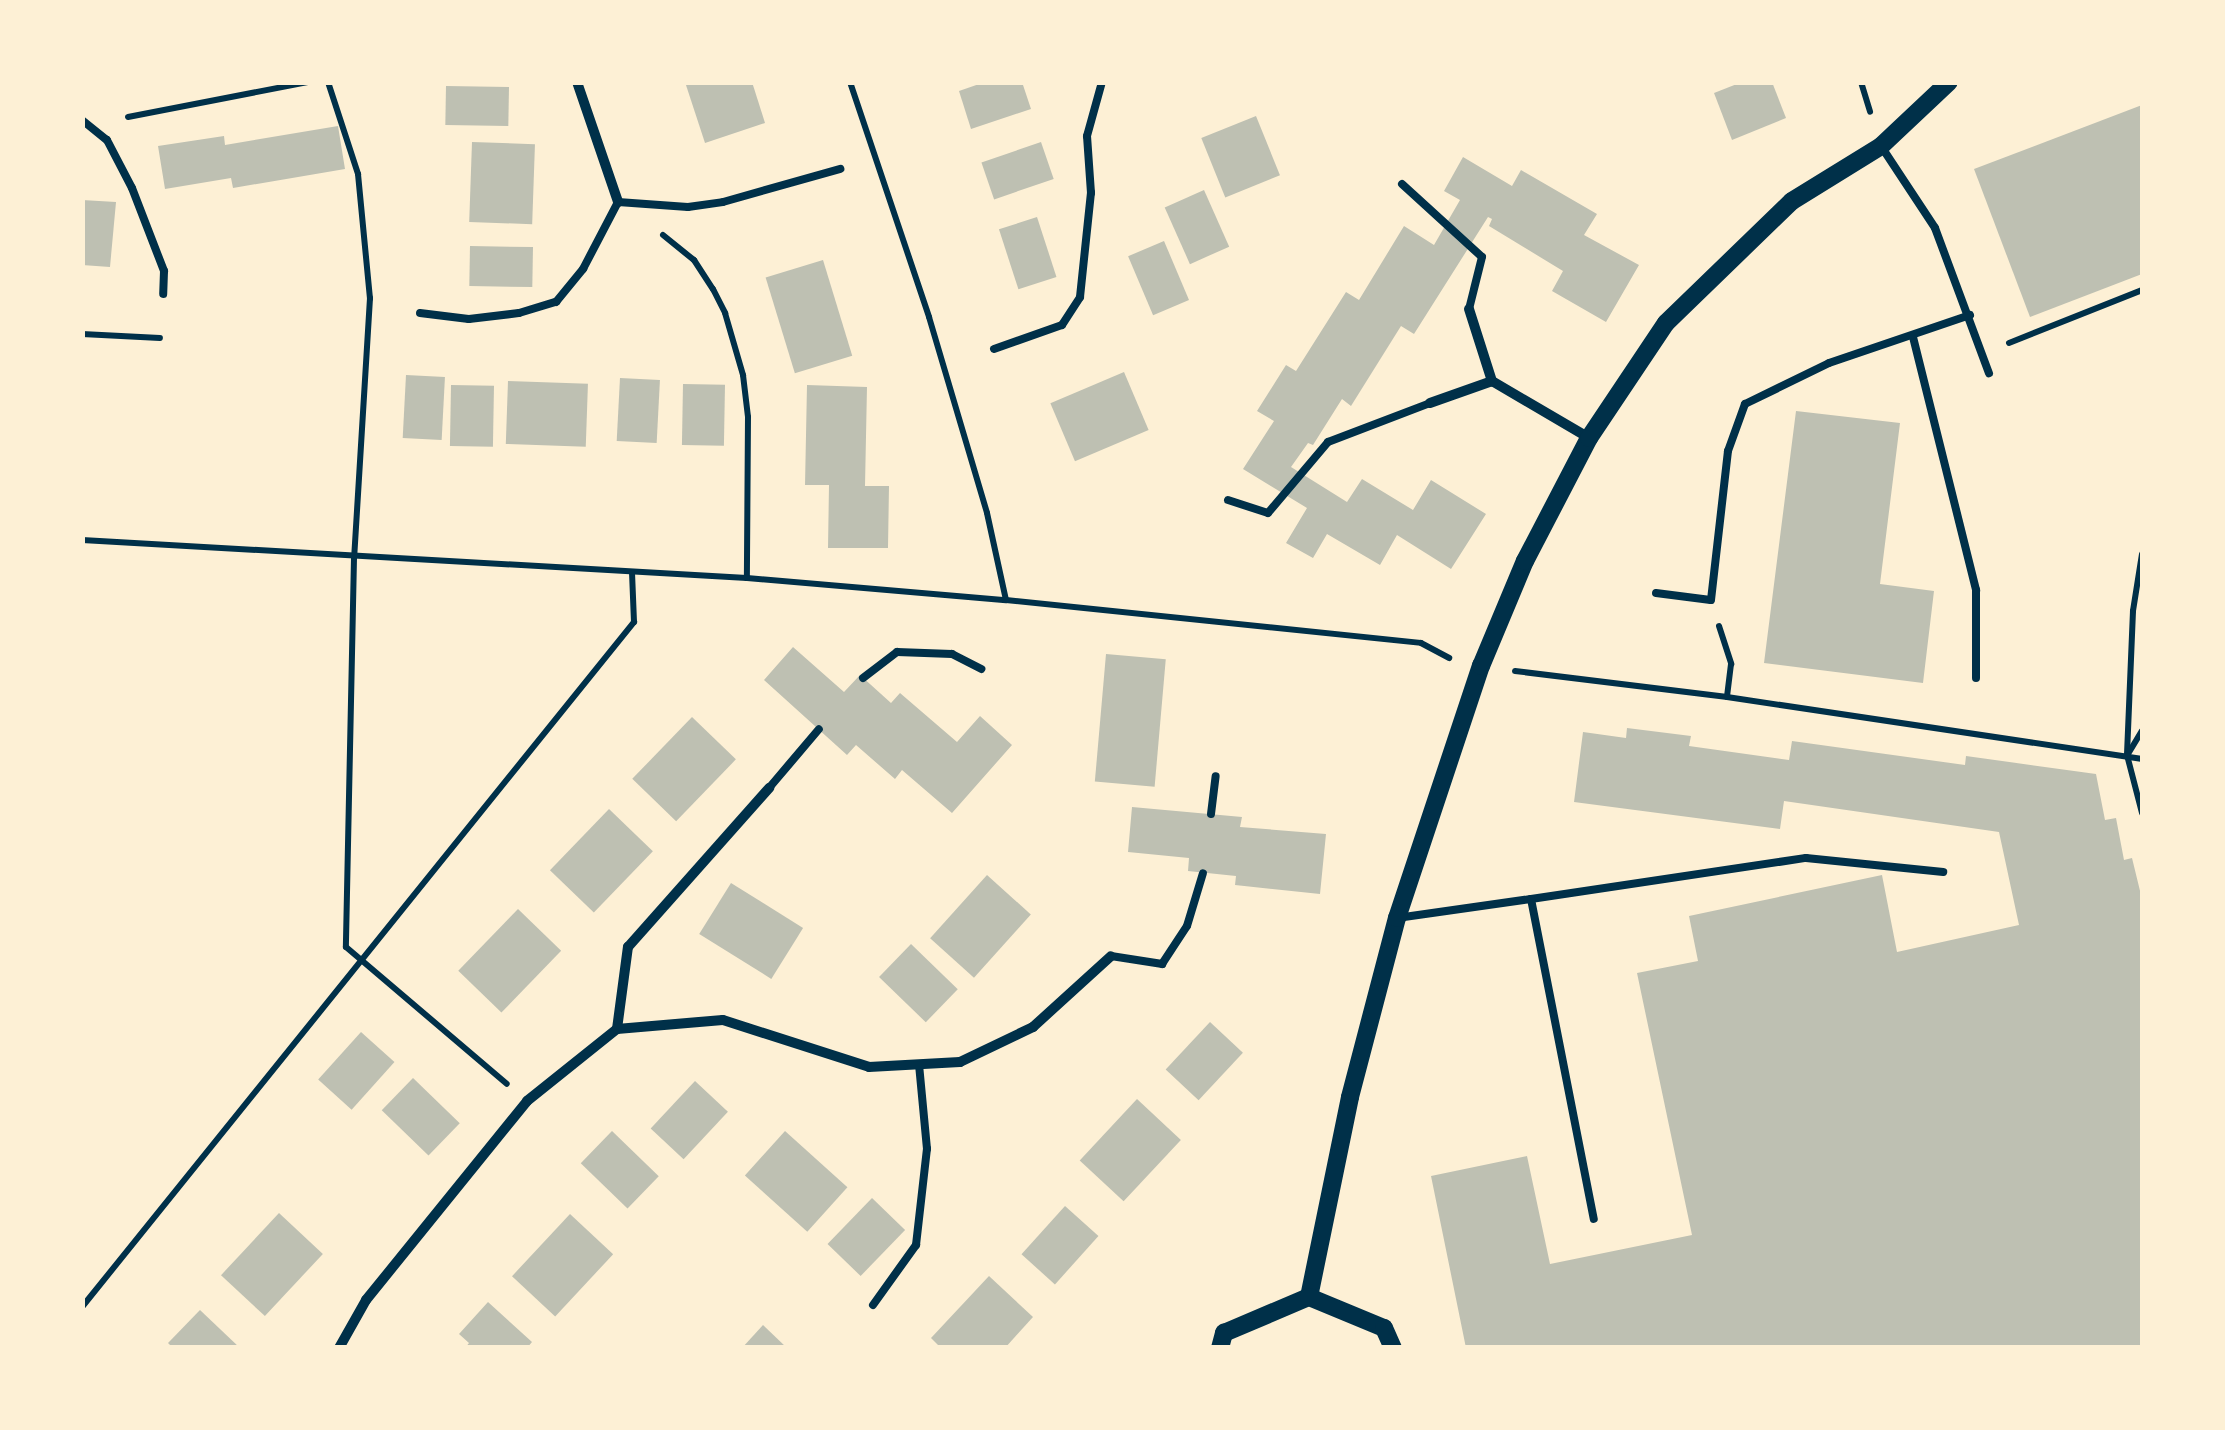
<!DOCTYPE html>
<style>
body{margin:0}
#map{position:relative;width:2225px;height:1430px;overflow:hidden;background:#fdf0d5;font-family:Figtree,sans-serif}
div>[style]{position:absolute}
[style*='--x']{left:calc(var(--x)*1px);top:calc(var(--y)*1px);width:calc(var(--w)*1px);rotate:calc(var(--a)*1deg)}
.building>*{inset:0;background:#bec0b2;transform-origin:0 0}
.path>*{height:6px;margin:-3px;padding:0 3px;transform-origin:3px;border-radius:3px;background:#003049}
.service>*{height:8px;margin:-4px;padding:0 4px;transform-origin:4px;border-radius:4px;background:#003049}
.minor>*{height:10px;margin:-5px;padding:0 5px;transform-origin:5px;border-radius:5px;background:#003049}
.tertiary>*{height:18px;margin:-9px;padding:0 9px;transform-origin:9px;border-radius:9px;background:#003049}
span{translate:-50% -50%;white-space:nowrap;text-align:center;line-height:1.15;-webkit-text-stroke:8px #fdf0d5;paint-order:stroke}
.frame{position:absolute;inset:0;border:85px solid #fdf0d5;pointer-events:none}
</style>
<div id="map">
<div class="building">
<i style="clip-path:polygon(685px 82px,752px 82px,765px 123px,705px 143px)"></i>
<i style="clip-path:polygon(985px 82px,1022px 82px,1031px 109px,971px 129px,959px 91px)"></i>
<i style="clip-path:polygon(1742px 82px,1772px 82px,1786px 118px,1732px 140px,1714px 93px)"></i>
<i style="left:446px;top:86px;width:63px;height:39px;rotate:1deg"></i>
<i style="clip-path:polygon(2142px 105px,2142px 274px,2030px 317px,1974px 169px)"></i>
<i style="left:1256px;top:116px;width:64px;height:59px;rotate:68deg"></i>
<i style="clip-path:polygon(338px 126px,345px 169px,233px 188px,231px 178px,165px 189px,158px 146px,224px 136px,225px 145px)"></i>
<i style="left:472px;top:142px;width:63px;height:80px;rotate:2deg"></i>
<i style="left:1041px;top:142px;width:39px;height:63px;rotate:71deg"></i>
<i style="clip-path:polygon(1463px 157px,1512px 186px,1521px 170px,1597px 214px,1584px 235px,1639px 265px,1606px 322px,1552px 291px,1563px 271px,1489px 226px,1492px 219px,1488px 217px,1414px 334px,1401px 326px,1351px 406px,1342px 399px,1313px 445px,1308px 443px,1291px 467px,1347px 502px,1362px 479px,1413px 510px,1431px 480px,1486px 514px,1451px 569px,1397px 535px,1380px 565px,1327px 534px,1313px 558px,1286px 543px,1307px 508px,1243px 469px,1274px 421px,1257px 411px,1286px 365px,1296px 371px,1346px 292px,1359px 300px,1404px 226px,1434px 245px,1460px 200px,1444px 191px)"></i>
<i style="left:1204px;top:190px;width:62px;height:43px;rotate:66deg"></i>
<i style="clip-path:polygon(82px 200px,116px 202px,110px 267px,82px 265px)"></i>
<i style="left:1037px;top:217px;width:63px;height:40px;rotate:72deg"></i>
<i style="left:1164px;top:241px;width:64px;height:39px;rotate:67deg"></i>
<i style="left:470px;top:246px;width:63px;height:40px;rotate:1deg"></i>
<i style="left:823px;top:260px;width:100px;height:60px;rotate:73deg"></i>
<i style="left:1124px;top:372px;width:63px;height:80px;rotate:67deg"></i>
<i style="left:406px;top:375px;width:39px;height:63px;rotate:3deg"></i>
<i style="left:620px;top:378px;width:40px;height:63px;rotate:3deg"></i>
<i style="left:508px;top:381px;width:80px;height:63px;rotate:2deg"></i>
<i style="left:683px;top:384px;width:42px;height:61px;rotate:1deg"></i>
<i style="left:451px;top:385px;width:43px;height:61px;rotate:1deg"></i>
<i style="clip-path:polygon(807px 385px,867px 387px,865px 486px,889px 486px,888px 548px,828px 548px,829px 485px,805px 485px)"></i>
<i style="clip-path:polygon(1796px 411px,1900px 423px,1880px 584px,1934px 591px,1923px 683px,1764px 663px)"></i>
<i style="clip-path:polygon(793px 647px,844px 692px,860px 675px,891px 703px,900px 693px,957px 742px,980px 716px,1012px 745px,952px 813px,902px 770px,895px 779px,856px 745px,847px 755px,764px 680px)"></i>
<i style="left:1106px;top:654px;width:60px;height:128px;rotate:5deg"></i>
<i style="left:692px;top:717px;width:61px;height:86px;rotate:44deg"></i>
<i style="clip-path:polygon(1627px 728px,1691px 736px,1689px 746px,1789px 760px,1792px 741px,1965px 765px,1966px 756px,2096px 774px,2105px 820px,2116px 818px,2124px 860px,2132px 858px,2142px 899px,2142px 1348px,1466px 1348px,1431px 1176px,1527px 1156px,1550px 1264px,1692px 1235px,1637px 973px,1698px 961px,1689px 916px,1882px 875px,1897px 952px,2019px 925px,1999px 832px,1784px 801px,1780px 829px,1574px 802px,1583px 732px,1626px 738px)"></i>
<i style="clip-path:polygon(1132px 807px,1242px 817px,1240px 827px,1326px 834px,1320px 894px,1235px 885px,1236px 876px,1188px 871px,1189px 858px,1128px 852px)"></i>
<i style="left:609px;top:809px;width:61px;height:85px;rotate:44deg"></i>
<i style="left:987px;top:875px;width:59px;height:85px;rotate:42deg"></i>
<i style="left:731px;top:883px;width:85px;height:60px;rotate:32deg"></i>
<i style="left:518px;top:909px;width:60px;height:86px;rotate:44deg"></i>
<i style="left:911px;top:944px;width:65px;height:46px;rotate:44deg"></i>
<i style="left:1210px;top:1022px;width:45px;height:65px;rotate:43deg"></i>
<i style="left:361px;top:1032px;width:45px;height:64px;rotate:42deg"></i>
<i style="left:413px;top:1078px;width:65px;height:45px;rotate:44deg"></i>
<i style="left:695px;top:1081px;width:45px;height:65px;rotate:43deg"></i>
<i style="left:1137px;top:1099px;width:60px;height:84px;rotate:43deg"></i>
<i style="left:612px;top:1131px;width:65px;height:45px;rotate:44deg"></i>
<i style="left:785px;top:1131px;width:84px;height:60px;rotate:42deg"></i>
<i style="left:872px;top:1198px;width:46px;height:64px;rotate:44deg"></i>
<i style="left:1065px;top:1206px;width:45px;height:65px;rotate:42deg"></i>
<i style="left:279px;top:1213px;width:60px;height:85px;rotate:43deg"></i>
<i style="left:570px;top:1214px;width:59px;height:85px;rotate:43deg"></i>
<i style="clip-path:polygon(989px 1276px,1033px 1317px,1005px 1348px,941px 1348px,931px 1338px)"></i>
<i style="clip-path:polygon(488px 1302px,532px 1342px,527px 1348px,465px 1348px,469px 1343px,459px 1334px)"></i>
<i style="clip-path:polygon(200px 1310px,240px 1348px,173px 1348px,168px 1343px)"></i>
<i style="clip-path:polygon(763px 1325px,787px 1348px,742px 1348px)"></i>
</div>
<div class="path">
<i style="--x:328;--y:82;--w:97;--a:71.9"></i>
<i style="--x:358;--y:174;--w:125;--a:84.5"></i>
<i style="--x:370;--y:298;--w:260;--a:93.5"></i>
<i style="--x:354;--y:558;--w:389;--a:91.2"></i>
<i style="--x:346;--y:947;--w:211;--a:40.4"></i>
<i style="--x:850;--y:82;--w:248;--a:71.4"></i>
<i style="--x:929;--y:317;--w:204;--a:73.5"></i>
<i style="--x:987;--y:513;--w:89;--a:77.7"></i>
<i style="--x:1861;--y:82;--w:31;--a:73"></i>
<i style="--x:128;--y:117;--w:183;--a:-11"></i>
<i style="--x:663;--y:235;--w:40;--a:39"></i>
<i style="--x:694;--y:260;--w:35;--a:57"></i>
<i style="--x:713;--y:289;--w:27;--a:63"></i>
<i style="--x:725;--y:313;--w:65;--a:73.8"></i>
<i style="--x:743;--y:375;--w:42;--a:83.2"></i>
<i style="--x:748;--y:417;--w:161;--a:90.4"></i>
<i style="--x:82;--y:334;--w:78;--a:2.9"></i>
<i style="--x:2009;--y:343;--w:143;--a:-21.7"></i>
<i style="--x:82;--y:540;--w:666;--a:3.27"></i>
<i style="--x:747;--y:578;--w:260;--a:4.9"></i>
<i style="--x:1006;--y:600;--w:417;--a:5.9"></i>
<i style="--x:1421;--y:643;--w:32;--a:28"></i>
<i style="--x:2142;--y:554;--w:58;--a:99"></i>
<i style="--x:2133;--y:611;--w:144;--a:92.4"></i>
<i style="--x:2127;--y:755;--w:60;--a:75.5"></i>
<i style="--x:1719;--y:626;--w:40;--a:72"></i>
<i style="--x:1731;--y:664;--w:33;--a:97"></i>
<i style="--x:1515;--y:671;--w:214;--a:7"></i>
<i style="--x:1727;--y:697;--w:420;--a:8.5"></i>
<i style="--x:2128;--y:754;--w:27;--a:-59"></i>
<i style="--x:82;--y:1307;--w:880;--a:-51.14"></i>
<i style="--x:634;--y:622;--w:49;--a:-92.3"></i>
</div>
<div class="service">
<i style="--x:82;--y:120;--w:32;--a:39"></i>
<i style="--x:107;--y:140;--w:54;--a:62.5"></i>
<i style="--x:132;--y:188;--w:89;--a:68.9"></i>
<i style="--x:164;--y:271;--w:23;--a:92"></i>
<i style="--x:1881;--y:146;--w:98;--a:56.6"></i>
<i style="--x:1935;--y:228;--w:155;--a:69.6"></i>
<i style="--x:1402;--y:184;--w:108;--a:42.4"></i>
<i style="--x:1482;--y:257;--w:54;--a:104"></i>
<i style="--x:420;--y:313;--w:49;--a:7"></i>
<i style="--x:469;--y:319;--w:50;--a:-6.8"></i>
<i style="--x:519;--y:313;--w:39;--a:-17"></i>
<i style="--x:556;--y:302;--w:43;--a:-50.7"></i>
<i style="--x:583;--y:269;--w:76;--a:-62.4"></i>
<i style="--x:618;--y:202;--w:70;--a:4.1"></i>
<i style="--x:688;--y:207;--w:35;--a:-8"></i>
<i style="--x:723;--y:202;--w:122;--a:-15.8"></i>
<i style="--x:1913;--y:337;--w:261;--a:76"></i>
<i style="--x:1976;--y:590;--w:88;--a:90"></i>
<i style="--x:994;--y:349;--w:72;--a:-19.4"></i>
<i style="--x:1062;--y:325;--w:33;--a:-57"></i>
<i style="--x:1080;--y:297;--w:105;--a:-84"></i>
<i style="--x:1091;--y:193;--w:57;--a:-94"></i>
<i style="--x:1087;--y:136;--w:56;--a:-74.5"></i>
<i style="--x:1228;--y:500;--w:42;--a:18"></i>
<i style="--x:1268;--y:513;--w:93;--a:-49.8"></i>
<i style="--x:1328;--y:442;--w:109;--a:-20.9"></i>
<i style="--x:1656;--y:593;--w:55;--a:7.3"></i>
<i style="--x:1711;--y:600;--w:150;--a:-83.5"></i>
<i style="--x:1728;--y:451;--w:50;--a:-70.1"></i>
<i style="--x:1745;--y:404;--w:93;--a:-26"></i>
<i style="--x:1829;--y:363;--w:149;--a:-18.8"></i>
<i style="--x:863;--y:678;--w:43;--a:-37.4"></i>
<i style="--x:897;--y:652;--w:55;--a:2.1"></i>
<i style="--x:952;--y:654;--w:33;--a:27"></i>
<i style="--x:769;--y:788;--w:77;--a:-49.7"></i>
<i style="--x:1211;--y:814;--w:38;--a:-83"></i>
<i style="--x:1531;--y:899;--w:278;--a:-8.5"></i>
<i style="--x:1806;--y:858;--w:138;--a:5.8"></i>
<i style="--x:1397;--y:918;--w:135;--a:-8.1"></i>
<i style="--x:1531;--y:899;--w:326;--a:78.9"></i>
<i style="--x:1111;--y:956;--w:52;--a:8.9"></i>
<i style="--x:1162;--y:964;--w:45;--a:-56.7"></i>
<i style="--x:1187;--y:926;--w:55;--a:-73.2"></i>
<i style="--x:873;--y:1305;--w:74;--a:-54.4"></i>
<i style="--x:916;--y:1245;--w:97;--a:-83.5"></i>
<i style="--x:927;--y:1149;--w:85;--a:-95.4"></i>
</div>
<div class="minor">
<i style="--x:577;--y:82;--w:127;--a:71.1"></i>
<i style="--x:1469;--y:309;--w:76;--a:72.3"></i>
<i style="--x:1492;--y:381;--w:113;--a:30.4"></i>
<i style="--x:1430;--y:403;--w:66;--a:-19.5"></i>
<i style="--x:617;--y:1029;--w:83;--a:-82.4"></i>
<i style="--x:628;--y:947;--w:213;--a:-48.4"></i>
<i style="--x:339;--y:1348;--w:55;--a:-60.6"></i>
<i style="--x:366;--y:1300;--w:256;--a:-51"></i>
<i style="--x:527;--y:1101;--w:115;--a:-38.7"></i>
<i style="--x:617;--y:1029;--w:106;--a:-4.9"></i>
<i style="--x:723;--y:1020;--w:153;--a:17.8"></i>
<i style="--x:869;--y:1067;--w:91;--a:-3.1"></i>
<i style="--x:960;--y:1062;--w:81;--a:-25.6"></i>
<i style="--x:1033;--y:1027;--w:105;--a:-42.3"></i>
</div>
<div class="tertiary">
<i style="--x:1309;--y:1297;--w:204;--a:-78.4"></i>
<i style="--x:1350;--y:1097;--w:185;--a:-75.3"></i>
<i style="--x:1397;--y:918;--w:266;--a:-71.6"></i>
<i style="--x:1481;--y:666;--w:114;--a:-67.3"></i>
<i style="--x:1525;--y:561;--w:139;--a:-62.5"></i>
<i style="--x:1589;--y:438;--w:138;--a:-56.2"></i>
<i style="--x:1666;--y:323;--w:175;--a:-44.1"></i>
<i style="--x:1792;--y:201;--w:105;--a:-31.7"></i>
<i style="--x:1881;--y:146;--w:93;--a:-43.3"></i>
<i style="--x:1220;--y:1348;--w:16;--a:-75"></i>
<i style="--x:1224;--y:1333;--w:92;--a:-23"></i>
<i style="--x:1309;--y:1297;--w:81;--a:22.5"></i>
<i style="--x:1384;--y:1328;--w:22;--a:66"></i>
</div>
<div class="frame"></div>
</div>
